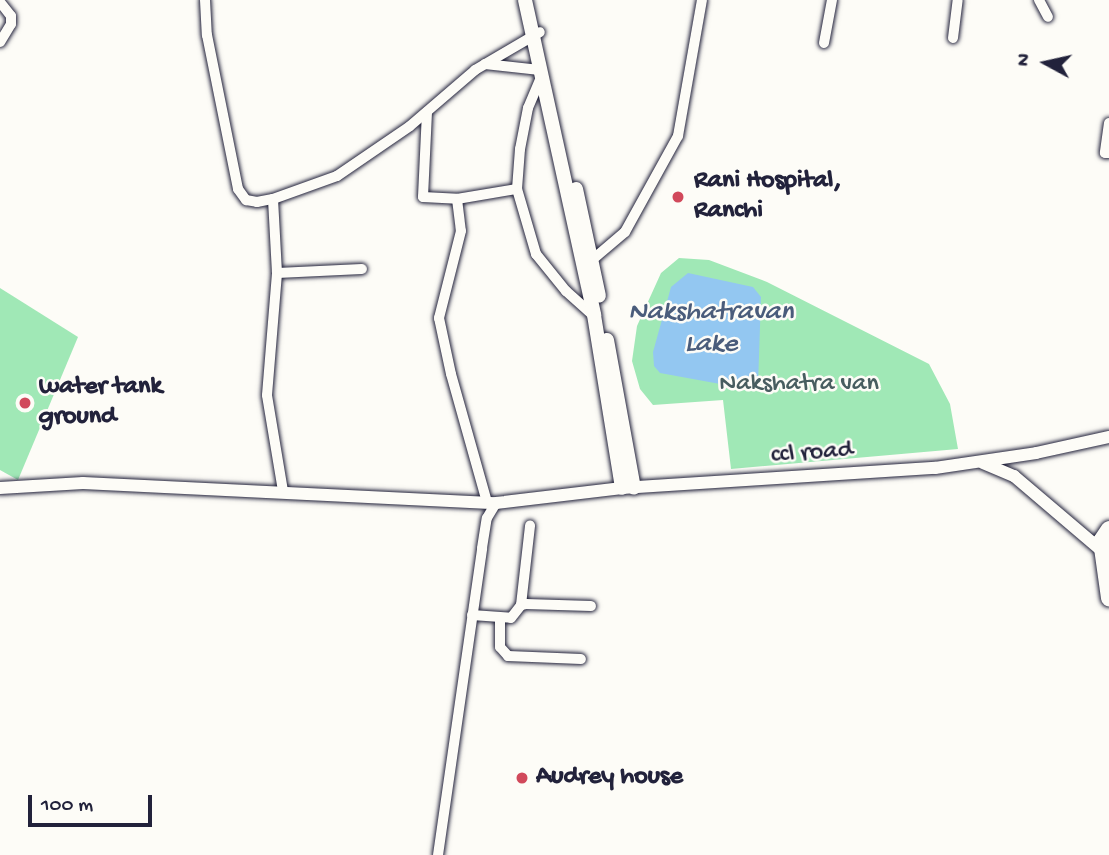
<!DOCTYPE html>
<style>
body{margin:0}
#map{position:relative;width:1109px;height:855px;overflow:hidden;background:#fdfcf7;font-family:"Gochi Hand",sans-serif}
div>[style]{position:absolute}
[style*='--x']{left:calc(var(--x)*1px);top:calc(var(--y)*1px);width:calc(var(--w)*1px);rotate:calc(var(--a)*1deg)}
.green>*{inset:0;background:#a0e8b6}
.water>*{inset:0;background:#93c7f1}
.roads{filter:drop-shadow(0 0 2px #22223b) drop-shadow(0 0 2px #22223b)}
.minor>*{height:10px;margin:-5px;padding:0 5px;transform-origin:5px;border-radius:5px;background:#fdfcf7}
.tertiary>*{height:12px;margin:-6px;padding:0 6px;transform-origin:6px;border-radius:6px;background:#fdfcf7}
.secondary>*{height:14px;margin:-7px;padding:0 7px;transform-origin:7px;border-radius:7px;background:#fdfcf7}
.primary>*{height:16px;margin:-8px;padding:0 8px;transform-origin:8px;border-radius:8px;background:#fdfcf7}
.dots>*{width:19px;height:19px;translate:-50% -50%;box-sizing:border-box;border:4px solid #fdfcf7;border-radius:50%}
span{translate:-50% -50%;white-space:nowrap;text-align:center;line-height:1.15;-webkit-text-stroke:5px #fdfcf7;paint-order:stroke}
.poi-label{font-size:26px;color:#22223b;font-weight:700}
.left{translate:0 -50%;text-align:left}
.park-label{font-size:26px;color:#485d60}
.street-label{font-size:26px;color:#22223b}
.water-label{font-size:28px;color:#4a5c7b;font-style:italic}
.north{position:absolute;left:1011px;top:28px;width:70px;height:70px;-webkit-text-stroke:5px #fdfcf7;paint-order:stroke;rotate:278deg;font-size:19px;font-weight:700;line-height:28px;text-align:center;color:#22223b}
.north::after{content:'';display:block;margin:auto;width:24px;height:32px;background:#22223b;clip-path:polygon(50% 0,100% 100%,50% 72%,0 100%)}
.scale{position:absolute;left:28px;top:795px;width:124px;height:32px;box-sizing:border-box;border:4px solid #22223b;border-top:0;padding-left:9px;font-size:21px;line-height:24px;white-space:nowrap;color:#22223b;-webkit-text-stroke:5px #fdfcf7;paint-order:stroke}
</style>
<div id="map">
<div class="green">
<i style="clip-path:polygon(679px 258px,709px 260px,767px 282px,929px 364px,950px 404px,958px 449px,731px 469px,723px 400px,653px 405px,640px 389px,632px 361px,637px 326px,661px 273px)"></i>
<i style="clip-path:polygon(0 288px,78px 337px,18px 480px,0 470px)"></i>
</div>
<div class="water">
<i style="clip-path:polygon(688px 273px,753px 287px,761px 297px,758px 386px,753px 390px,660px 373px,654px 366px,653px 352px,671px 287px)"></i>
</div>
<div class="roads">
<div class="minor">
<i style="--x:205;--y:0;--w:35;--a:87"></i>
<i style="--x:207;--y:35;--w:157;--a:78.6"></i>
<i style="--x:238;--y:189;--w:14;--a:54"></i>
<i style="--x:246;--y:200;--w:11;--a:10"></i>
<i style="--x:257;--y:202;--w:16;--a:-11"></i>
<i style="--x:1039;--y:0;--w:19;--a:62"></i>
<i style="--x:0;--y:2;--w:18;--a:52"></i>
<i style="--x:11;--y:16;--w:8;--a:90"></i>
<i style="--x:11;--y:24;--w:21;--a:121"></i>
<i style="--x:953;--y:38;--w:38;--a:-83"></i>
<i style="--x:824;--y:43;--w:44;--a:-79.5"></i>
<i style="--x:485;--y:64;--w:55;--a:6.2"></i>
<i style="--x:542;--y:75;--w:36;--a:113"></i>
<i style="--x:528;--y:108;--w:42;--a:101"></i>
<i style="--x:520;--y:149;--w:40;--a:94.3"></i>
<i style="--x:517;--y:189;--w:68;--a:73.7"></i>
<i style="--x:536;--y:254;--w:48;--a:51"></i>
<i style="--x:566;--y:291;--w:36;--a:42"></i>
<i style="--x:427;--y:112;--w:85;--a:92.7"></i>
<i style="--x:423;--y:197;--w:34;--a:3"></i>
<i style="--x:457;--y:199;--w:61;--a:-9.5"></i>
<i style="--x:1109;--y:123;--w:30;--a:98"></i>
<i style="--x:1105;--y:153;--w:4;--a:0"></i>
<i style="--x:457;--y:199;--w:32;--a:83"></i>
<i style="--x:461;--y:231;--w:90;--a:104.2"></i>
<i style="--x:439;--y:318;--w:57;--a:77.9"></i>
<i style="--x:451;--y:374;--w:133;--a:74.3"></i>
<i style="--x:586;--y:260;--w:6;--a:0"></i>
<i style="--x:592;--y:260;--w:43;--a:-40.3"></i>
<i style="--x:625;--y:232;--w:110;--a:-61.1"></i>
<i style="--x:678;--y:136;--w:138;--a:-80"></i>
<i style="--x:277;--y:273;--w:85;--a:-2.7"></i>
<i style="--x:283;--y:491;--w:97;--a:-99.5"></i>
<i style="--x:267;--y:395;--w:122;--a:-85.3"></i>
<i style="--x:277;--y:273;--w:74;--a:-93.1"></i>
<i style="--x:273;--y:199;--w:68;--a:-19.8"></i>
<i style="--x:337;--y:176;--w:88;--a:-34.4"></i>
<i style="--x:410;--y:126;--w:86;--a:-40.7"></i>
<i style="--x:475;--y:70;--w:75;--a:-30.3"></i>
<i style="--x:521;--y:605;--w:80;--a:-83.5"></i>
<i style="--x:472;--y:615;--w:39;--a:4"></i>
<i style="--x:511;--y:618;--w:16;--a:-52"></i>
<i style="--x:521;--y:605;--w:5;--a:-11"></i>
<i style="--x:526;--y:604;--w:65;--a:1.8"></i>
<i style="--x:500;--y:619;--w:28;--a:90"></i>
<i style="--x:500;--y:647;--w:12;--a:48"></i>
<i style="--x:508;--y:656;--w:73;--a:2.4"></i>
<i style="--x:438;--y:855;--w:310;--a:-81.8"></i>
<i style="--x:482;--y:548;--w:30;--a:-81"></i>
<i style="--x:487;--y:518;--w:17;--a:-59"></i>
</div>
<div class="tertiary">
<i style="--x:983;--y:463;--w:34;--a:23"></i>
<i style="--x:1014;--y:476;--w:116;--a:40.4"></i>
<i style="--x:0;--y:488;--w:83;--a:-3.4"></i>
<i style="--x:83;--y:483;--w:413;--a:2.8"></i>
<i style="--x:496;--y:503;--w:127;--a:-6.8"></i>
<i style="--x:622;--y:488;--w:314;--a:-3.7"></i>
<i style="--x:935;--y:468;--w:102;--a:-8.4"></i>
<i style="--x:1036;--y:453;--w:75;--a:-12.4"></i>
</div>
<div class="secondary">
<i style="--x:525;--y:0;--w:322;--a:77.6"></i>
<i style="--x:594;--y:315;--w:175;--a:80.8"></i>
<i style="--x:576;--y:189;--w:109;--a:77.9"></i>
<i style="--x:607;--y:340;--w:150;--a:79.7"></i>
</div>
<div class="primary">
<i style="--x:1109;--y:529;--w:14;--a:124"></i>
<i style="--x:1101;--y:541;--w:58;--a:82"></i>
</div>
</div>
<div class="dots">
<i style="left:678px;top:197px;background:#d1495b"></i>
<i style="left:25px;top:403px;background:#d1495b"></i>
<i style="left:522px;top:778px;background:#d1495b"></i>
</div>
<div class="poi-label">
<span class="left" style="left:694px;top:197px">Rani Hospital,<br>Ranchi</span>
<span class="left" style="left:39px;top:403px">water tank<br>ground</span>
<span class="left" style="left:536px;top:778px">Audrey house</span>
</div>
<div class="park-label">
<span style="left:799px;top:385px">Nakshatra van</span>
</div>
<div class="street-label">
<span style="left:812px;top:454px;rotate:-4deg">ccl road</span>
</div>
<div class="water-label">
<span style="left:711px;top:329px">Nakshatravan<br>Lake</span>
</div>
<div class="north">N</div>
<div class="scale">100 m</div>
</div>
